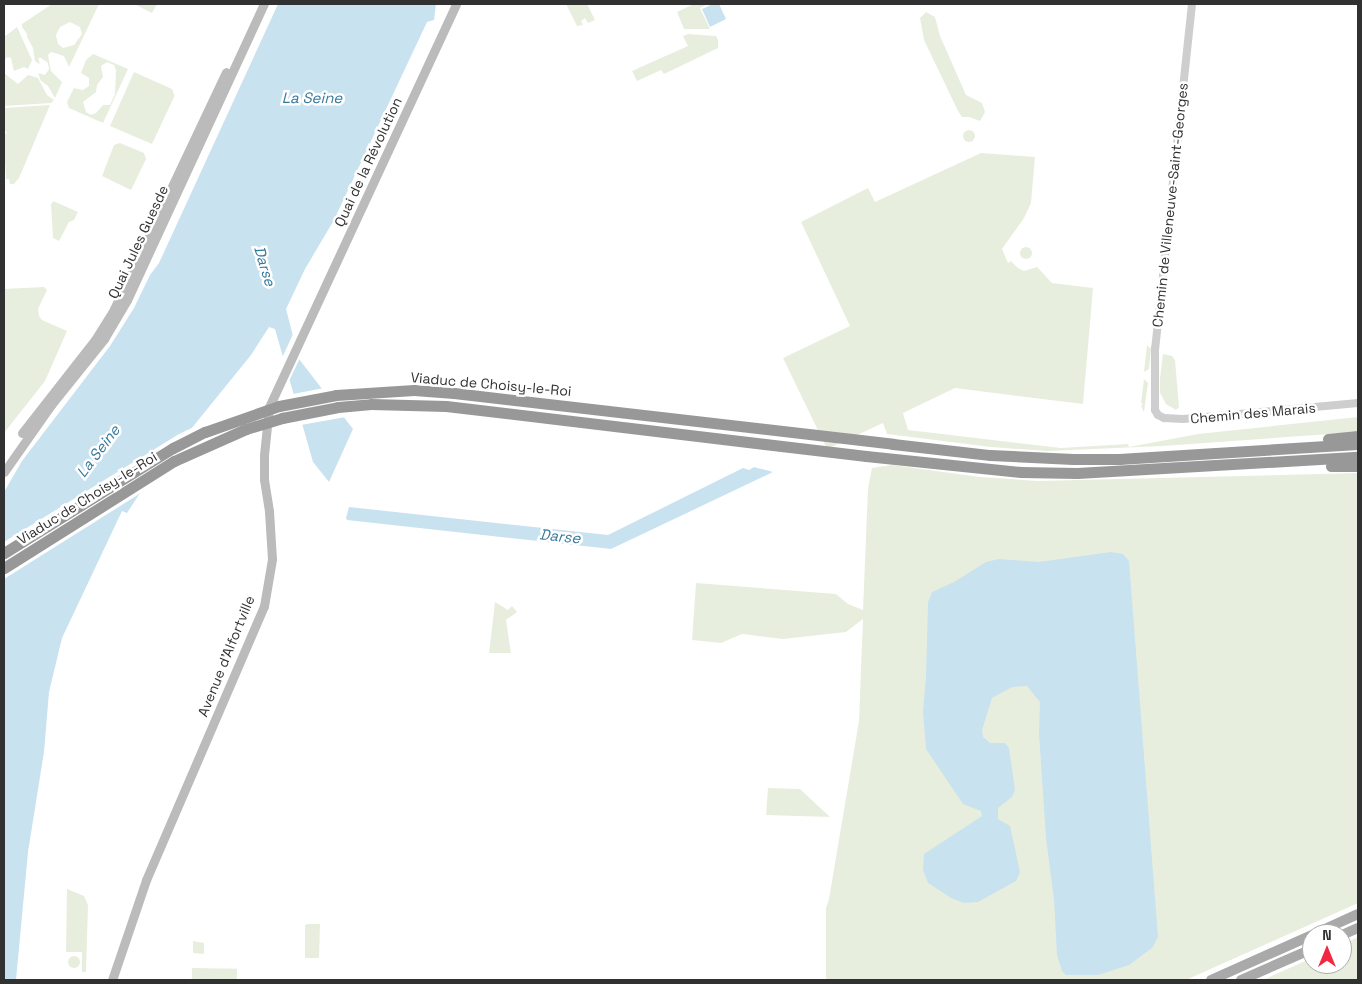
<!DOCTYPE html>
<meta charset="utf-8">
<style>
body{margin:0}
#map{position:relative;width:1362px;height:984px;overflow:hidden;background:#fff;font-family:"Space Grotesk",sans-serif}
div>[style]{position:absolute}
[style*='--x']{left:calc(var(--x)*1px);top:calc(var(--y)*1px);width:calc(var(--w)*1px);rotate:calc(var(--a)*1deg)}
.green>*{inset:0;background:#e8eede;transform-origin:0 0}
.round{border-radius:50%}
.water>*{inset:0;background:#c9e2ef}
.pier>*{inset:0;background:#fff}
.tertiary>*{height:8px;margin:-4px;padding:0 4px;transform-origin:4px;border-radius:4px;background:#cecece}
.secondary>*{height:9px;margin:-4.5px;padding:0 4.5px;transform-origin:4.5px;border-radius:4.5px;background:#bbb}
.primary>*{height:10px;margin:-5px;padding:0 5px;transform-origin:5px;border-radius:5px;background:#a9a9a9}
.motorway>*{height:11px;margin:-5.5px;padding:0 5.5px;transform-origin:5.5px;border-radius:5.5px;background:#989898}
.motorway-bridge>*{height:11px;margin:-5.5px;padding:0 5.5px;transform-origin:5.5px;border-radius:5.5px;background:#989898}
span{translate:-50% -50%;white-space:nowrap;text-align:center;line-height:1.15;-webkit-text-stroke:5px #fff;paint-order:stroke}
.street-label{font-size:14px;color:#313131}
.water-label{font-size:15px;color:#37799b;font-style:italic}
.frame{position:absolute;inset:0;border:5px solid #313131;pointer-events:none}
.north{position:absolute;left:1302px;top:924px;width:50px;height:50px;box-sizing:border-box;background:#fff;border:1px solid #adadad;border-radius:50%;rotate:0deg;font-size:14px;font-weight:700;line-height:20px;text-align:center;color:#313131}
.north::after{content:'';display:block;margin:auto;width:18px;height:22px;background:#f42740;clip-path:polygon(50% 0,100% 100%,50% 72%,0 100%)}
</style>
<div id="map">
<div class="green">
<i style="clip-path:polygon(evenodd,52px 4px,99px 4px,69px 67px,64px 56px,51px 52px,48px 55px,51px 71px,62px 82px,55px 98px,48px 86px,41px 81px,38px 73px,45px 75px,49px 69px,48px 63px,41px 58px,38px 58px,40px 64px,35px 61px,33px 48px,27px 37px,27px 34px,22px 27px,22px 24px,52px 4px,70px 22px,80px 27px,82px 34px,74px 45px,63px 48px,58px 44px,56px 35px,60px 27px,70px 22px)"></i>
<i style="clip-path:polygon(134px 4px,157px 4px,152px 13px)"></i>
<i style="clip-path:polygon(566px 4px,587px 4px,595px 20px,588px 23px,585px 18px,581px 21px,583px 25px,577px 26px)"></i>
<i style="clip-path:polygon(694px 4px,708px 4px,700px 8px,710px 29px,684px 29px,677px 12px)"></i>
<i style="clip-path:polygon(926px 12px,935px 17px,940px 36px,966px 95px,982px 103px,985px 112px,980px 121px,969px 117px,962px 117px,958px 111px,924px 40px,920px 18px)"></i>
<i style="clip-path:polygon(17px 27px,32px 60px,28px 69px,24px 67px,14px 71px,11px 58px,7px 57px,4px 61px,4px 37px)"></i>
<i style="clip-path:polygon(688px 34px,716px 36px,718px 40px,718px 48px,664px 74px,661px 70px,637px 81px,632px 71px,688px 46px,683px 36px)"></i>
<i style="clip-path:polygon(evenodd,93px 54px,128px 69px,103px 123px,69px 108px,67px 102px,74px 88px,83px 90px,89px 86px,89px 78px,81px 73px,86px 60px,93px 54px,107px 62px,114px 65px,116px 70px,115px 94px,110px 105px,103px 105px,96px 113px,91px 115px,86px 112px,83px 102px,96px 92px,97px 85px,103px 77px,101px 66px,107px 62px)"></i>
<i style="clip-path:polygon(134px 72px,172px 89px,174px 94px,174px 97px,152px 144px,110px 126px)"></i>
<i style="clip-path:polygon(4px 73px,18px 84px,28px 75px,38px 78px,47px 95px,54px 100px,51px 103px,4px 106px)"></i>
<i style="clip-path:polygon(50px 105px,19px 178px,14px 184px,10px 184px,9px 179px,6px 179px,4px 143px,5px 134px,7px 133px,4px 129px,4px 108px)"></i>
<i class="round" style="left:963px;top:130px;width:12px;height:12px"></i>
<i style="clip-path:polygon(120px 143px,144px 153px,146px 159px,131px 190px,102px 176px,114px 145px)"></i>
<i style="clip-path:polygon(981px 153px,1035px 157px,1031px 203px,1024px 218px,1002px 249px,1008px 263px,1011px 261px,1018px 268px,1024px 271px,1037px 267px,1052px 283px,1093px 288px,1083px 404px,955px 388px,903px 413px,908px 430px,1061px 448px,1128px 444px,1129px 447px,1198px 434px,1358px 417px,1358px 432px,1163px 446px,1047px 451px,991px 447px,887px 434px,883px 423px,827px 449px,783px 358px,850px 326px,801px 222px,868px 188px,875px 202px)"></i>
<i style="clip-path:polygon(53px 201px,78px 212px,74px 220px,69px 222px,59px 241px,53px 238px,51px 205px)"></i>
<i class="round" style="left:1020px;top:247px;width:12px;height:12px"></i>
<i style="clip-path:polygon(44px 287px,47px 290px,38px 309px,39px 316px,42px 320px,67px 331px,45px 381px,4px 433px,4px 289px)"></i>
<i style="clip-path:polygon(1147px 345px,1151px 349px,1149px 369px,1144px 372px)"></i>
<i style="clip-path:polygon(1163px 354px,1172px 356px,1175px 360px,1179px 407px,1176px 410px,1166px 404px,1160px 393px,1160px 378px)"></i>
<i style="clip-path:polygon(1144px 379px,1148px 383px,1144px 412px,1141px 406px,1143px 404px,1141px 403px)"></i>
<i style="clip-path:polygon(892px 465px,980px 477px,1038px 481px,1358px 473px,1358px 903px,1186px 980px,826px 980px,826px 908px,829px 899px,859px 721px,863px 619px,846px 632px,783px 639px,742px 634px,721px 643px,692px 640px,696px 583px,836px 594px,848px 604px,863px 610px,868px 488px,872px 468px)"></i>
<i style="clip-path:polygon(495px 602px,508px 610px,512px 606px,517px 612px,506px 620px,511px 653px,489px 653px)"></i>
<i style="clip-path:polygon(768px 788px,800px 789px,830px 817px,766px 815px)"></i>
<i style="clip-path:polygon(67px 889px,84px 896px,88px 905px,86px 972px,82px 972px,82px 952px,66px 952px)"></i>
<i style="clip-path:polygon(308px 924px,320px 924px,319px 958px,305px 958px,305px 925px)"></i>
<i style="clip-path:polygon(1358px 937px,1358px 980px,1263px 980px,1312px 958px,1312px 964px,1342px 964px,1342px 945px)"></i>
<i style="clip-path:polygon(193px 941px,204px 943px,204px 954px,193px 953px)"></i>
<i class="round" style="left:68px;top:956px;width:12px;height:12px"></i>
<i style="left:192px;top:968px;width:45px;height:12px;rotate:1deg"></i>
</div>
<div class="water">
<i style="clip-path:polygon(278px 4px,436px 4px,434px 20px,427px 22px,334px 220px,305px 269px,286px 309px,299px 359px,353px 429px,329px 482px,313px 462px,275px 329px,269px 327px,251px 355px,144px 487px,127px 513px,122px 511px,62px 638px,49px 692px,44px 752px,28px 852px,16px 980px,4px 980px,4px 492px,22px 461px,110px 346px,134px 308px,150px 275px,159px 263px)"></i>
<i style="clip-path:polygon(713px 4px,719px 4px,726px 19px,710px 27px,702px 9px)"></i>
<i style="clip-path:polygon(754px 467px,773px 472px,611px 549px,347px 520px,346px 518px,349px 507px,608px 535px,743px 468px,749px 470px)"></i>
<i style="clip-path:polygon(1111px 552px,1123px 554px,1129px 561px,1158px 937px,1152px 948px,1129px 965px,1098px 975px,1066px 975px,1062px 971px,1057px 955px,1054px 900px,1046px 838px,1039px 733px,1040px 702px,1027px 686px,1012px 687px,992px 698px,982px 730px,983px 737px,990px 743px,1005px 743px,1009px 748px,1015px 790px,1012px 797px,998px 808px,998px 819px,1010px 826px,1020px 872px,1016px 881px,978px 902px,964px 903px,951px 898px,928px 883px,923px 870px,924px 854px,982px 816px,981px 811px,963px 804px,926px 749px,923px 712px,926px 677px,928px 602px,932px 592px,954px 582px,986px 562px,999px 559px,1039px 562px)"></i>
</div>
<div class="pier">
<i style="clip-path:polygon(294px 332px,301px 356px,289px 381px,282px 358px)"></i>
<i style="clip-path:polygon(324px 388px,346px 417px,301px 425px,293px 394px)"></i>
<i style="clip-path:polygon(194px 427px,144px 491px,4px 579px,4px 542px,179px 434px)"></i>
</div>
<div class="tertiary">
<i style="--x:1192;--y:4;--w:346;--a:96.1"></i>
<i style="--x:1155;--y:348;--w:62;--a:90"></i>
<i style="--x:1155;--y:410;--w:6;--a:59"></i>
<i style="--x:1158;--y:415;--w:7;--a:27"></i>
<i style="--x:1164;--y:418;--w:19;--a:3"></i>
<i style="--x:1183;--y:419;--w:176;--a:-5.2"></i>
</div>
<div class="secondary">
<i style="--x:22;--y:433;--w:118;--a:-51.9"></i>
<i style="--x:95;--y:340;--w:36;--a:-58"></i>
<i style="--x:114;--y:309;--w:262;--a:-64.7"></i>
<i style="--x:4;--y:472;--w:82;--a:-55"></i>
<i style="--x:51;--y:405;--w:85;--a:-51.2"></i>
<i style="--x:104;--y:339;--w:45;--a:-59.5"></i>
<i style="--x:127;--y:300;--w:326;--a:-65.2"></i>
<i style="--x:112;--y:980;--w:106;--a:-71.2"></i>
<i style="--x:146;--y:880;--w:298;--a:-66.7"></i>
<i style="--x:264;--y:606;--w:48;--a:-80.3"></i>
<i style="--x:272;--y:559;--w:48;--a:-93.6"></i>
<i style="--x:269;--y:511;--w:32;--a:-99"></i>
<i style="--x:264;--y:479;--w:24;--a:-90"></i>
<i style="--x:264;--y:455;--w:48;--a:-84.1"></i>
<i style="--x:269;--y:407;--w:444;--a:-65.1"></i>
</div>
<div class="primary">
<i style="--x:1314;--y:934;--w:48;--a:-24.4"></i>
<i style="--x:1342;--y:935;--w:17;--a:-24"></i>
<i style="--x:1211;--y:980;--w:111;--a:-24"></i>
<i style="--x:1241;--y:980;--w:77;--a:-23.6"></i>
</div>
<div class="motorway">
<i style="--x:1328;--y:439;--w:30;--a:-6"></i>
<i style="--x:893;--y:444;--w:98;--a:6.5"></i>
<i style="--x:990;--y:455;--w:83;--a:2.8"></i>
<i style="--x:1073;--y:459;--w:46;--a:0"></i>
<i style="--x:1119;--y:459;--w:239;--a:-3.6"></i>
<i style="--x:866;--y:456;--w:156;--a:5.9"></i>
<i style="--x:1021;--y:472;--w:56;--a:1"></i>
<i style="--x:1077;--y:473;--w:281;--a:-3.3"></i>
<i style="--x:1331;--y:466;--w:27;--a:0"></i>
</div>
<div class="motorway-bridge">
<i style="--x:4;--y:553;--w:199;--a:-31.9"></i>
<i style="--x:173;--y:448;--w:36;--a:-27"></i>
<i style="--x:205;--y:432;--w:78;--a:-19.4"></i>
<i style="--x:279;--y:406;--w:58;--a:-10.9"></i>
<i style="--x:336;--y:395;--w:78;--a:-3.7"></i>
<i style="--x:414;--y:390;--w:40;--a:4.3"></i>
<i style="--x:454;--y:393;--w:442;--a:6.6"></i>
<i style="--x:4;--y:568;--w:201;--a:-32.2"></i>
<i style="--x:174;--y:461;--w:79;--a:-24"></i>
<i style="--x:246;--y:429;--w:38;--a:-17"></i>
<i style="--x:282;--y:418;--w:57;--a:-11.1"></i>
<i style="--x:338;--y:407;--w:33;--a:-5"></i>
<i style="--x:371;--y:404;--w:75;--a:1.5"></i>
<i style="--x:446;--y:406;--w:423;--a:6.8"></i>
</div>
<div class="street-label">
<span style="left:368px;top:162px;rotate:-65deg">Quai de la Révolution</span>
<span style="left:1170px;top:205px;rotate:-84deg">Chemin de Villeneuve-Saint-Georges</span>
<span style="left:138px;top:242px;rotate:-65deg">Quai Jules Guesde</span>
<span style="left:491px;top:384px;rotate:5deg">Viaduc de Choisy-le-Roi</span>
<span style="left:1253px;top:413px;rotate:-5deg">Chemin des Marais</span>
<span style="left:87px;top:498px;rotate:-32deg">Viaduc de Choisy-le-Roi</span>
<span style="left:226px;top:656px;rotate:-68deg">Avenue d'Alfortville</span>
</div>
<div class="water-label">
<span style="left:312px;top:98px">La Seine</span>
<span style="left:265px;top:266px;rotate:73deg">Darse</span>
<span style="left:98px;top:451px;rotate:-53deg">La Seine</span>
<span style="left:560px;top:536px;rotate:6deg">Darse</span>
</div>
<div class="frame"></div>
<div class="north">N</div>
</div>
